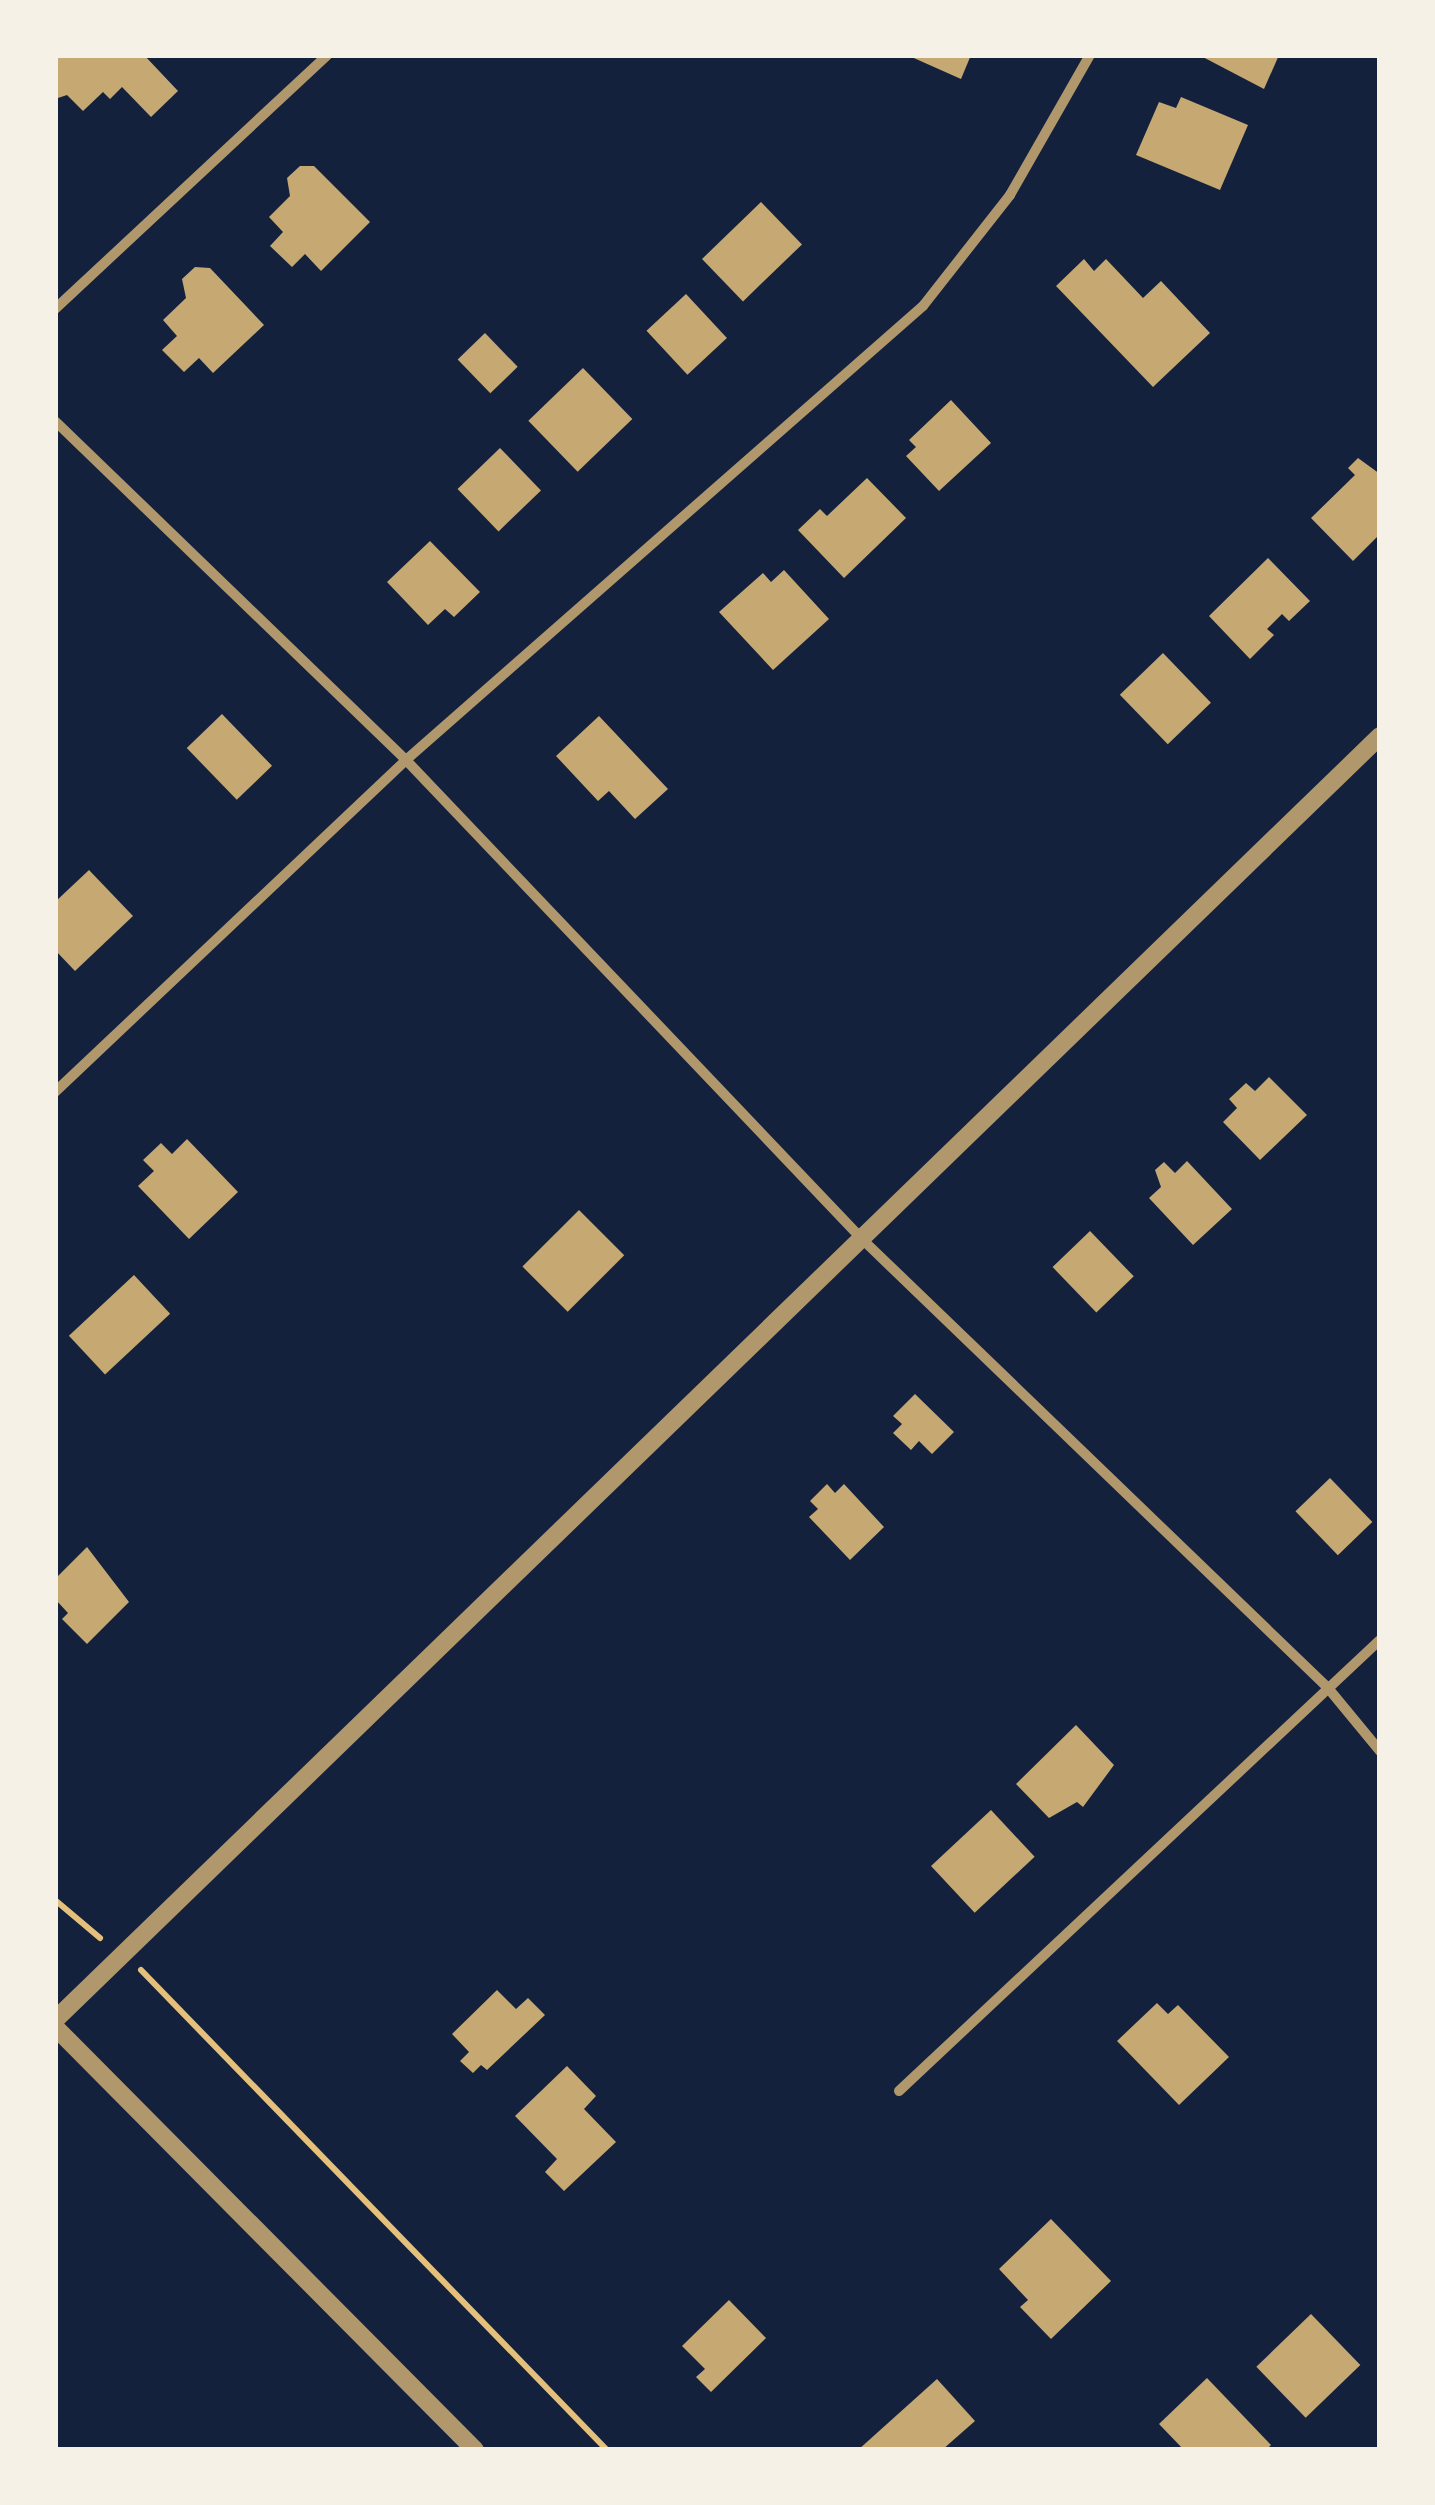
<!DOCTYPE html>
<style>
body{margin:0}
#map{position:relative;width:1435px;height:2505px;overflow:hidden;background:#14213d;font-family:Arial,sans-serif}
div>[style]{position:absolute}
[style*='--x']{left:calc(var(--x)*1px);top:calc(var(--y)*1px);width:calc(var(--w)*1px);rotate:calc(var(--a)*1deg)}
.building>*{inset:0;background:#c6a872;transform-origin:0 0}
.path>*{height:6px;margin:-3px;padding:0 3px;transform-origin:3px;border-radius:3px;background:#e5c07b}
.minor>*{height:10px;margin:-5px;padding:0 5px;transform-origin:5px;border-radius:5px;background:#b1986c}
.tertiary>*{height:18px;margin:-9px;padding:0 9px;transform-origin:9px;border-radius:9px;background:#b1986c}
span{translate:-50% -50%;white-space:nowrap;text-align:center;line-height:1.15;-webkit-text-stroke:8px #f6f1e7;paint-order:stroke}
.frame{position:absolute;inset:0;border:58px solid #f6f1e7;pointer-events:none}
</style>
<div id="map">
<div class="building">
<i style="clip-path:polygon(55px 55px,144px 55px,178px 91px,151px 117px,122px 87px,110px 99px,103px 92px,83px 111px,67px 95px,55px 99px)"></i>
<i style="clip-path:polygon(907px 55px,971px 55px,961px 79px)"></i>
<i style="clip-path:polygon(1199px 55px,1279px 55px,1264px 89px)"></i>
<i style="clip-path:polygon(1181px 97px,1248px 125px,1220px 190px,1136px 155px,1159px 102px,1176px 108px)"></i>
<i style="clip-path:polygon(300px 166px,314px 166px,370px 222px,321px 271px,305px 254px,292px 267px,270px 246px,283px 232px,269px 217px,290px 196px,287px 178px)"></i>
<i style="left:761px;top:202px;width:59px;height:82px;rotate:46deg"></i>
<i style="clip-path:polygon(1084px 259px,1094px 271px,1106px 259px,1143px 298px,1161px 281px,1210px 333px,1153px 387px,1056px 286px)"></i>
<i style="clip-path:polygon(195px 267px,210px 268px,264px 325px,213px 373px,199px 358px,184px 372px,162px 350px,177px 336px,163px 320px,186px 298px,182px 279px)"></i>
<i style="left:686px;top:294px;width:60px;height:54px;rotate:47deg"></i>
<i style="left:485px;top:333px;width:47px;height:38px;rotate:46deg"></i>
<i style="left:583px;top:368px;width:71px;height:76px;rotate:46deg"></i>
<i style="clip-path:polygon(951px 400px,991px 443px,939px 491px,906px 456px,916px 447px,909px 440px)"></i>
<i style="left:500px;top:448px;width:59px;height:59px;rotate:46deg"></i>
<i style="clip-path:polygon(1358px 458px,1380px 474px,1380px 534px,1353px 561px,1311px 518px,1355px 475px,1348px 468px)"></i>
<i style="clip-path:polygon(867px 478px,906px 518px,844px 578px,798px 530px,820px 509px,827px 516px)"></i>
<i style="clip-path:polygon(430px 541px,480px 592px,454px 617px,445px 609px,428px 625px,387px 582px)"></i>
<i style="clip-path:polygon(1268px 558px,1310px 601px,1289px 621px,1282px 614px,1267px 629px,1274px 635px,1250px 659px,1209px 616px)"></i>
<i style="clip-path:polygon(784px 570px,829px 619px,773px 670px,719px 612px,763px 573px,771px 582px)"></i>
<i style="left:1163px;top:653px;width:69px;height:60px;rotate:46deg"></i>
<i style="left:222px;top:714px;width:72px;height:49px;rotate:46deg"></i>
<i style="clip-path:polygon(599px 716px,668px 789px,635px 819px,609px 791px,598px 801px,556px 756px)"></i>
<i style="clip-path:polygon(89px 870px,133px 916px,75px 971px,55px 950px,55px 902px)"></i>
<i style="clip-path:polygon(1269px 1077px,1307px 1115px,1260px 1160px,1223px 1122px,1237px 1108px,1229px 1099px,1246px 1083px,1255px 1091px)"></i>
<i style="clip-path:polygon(187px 1139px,238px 1192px,189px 1239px,138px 1186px,154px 1171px,143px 1160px,161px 1143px,172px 1154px)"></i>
<i style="clip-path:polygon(1187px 1161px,1232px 1209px,1193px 1245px,1149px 1198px,1161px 1187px,1155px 1170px,1164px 1162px,1175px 1173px)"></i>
<i style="left:579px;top:1210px;width:64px;height:80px;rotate:45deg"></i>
<i style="left:1090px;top:1231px;width:63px;height:52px;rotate:46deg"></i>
<i style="left:134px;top:1275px;width:53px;height:89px;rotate:47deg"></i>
<i style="clip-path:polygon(915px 1394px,954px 1432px,932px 1454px,919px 1441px,911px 1450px,893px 1433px,902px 1424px,893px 1416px)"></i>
<i style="left:1330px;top:1478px;width:61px;height:48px;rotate:46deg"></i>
<i style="clip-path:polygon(827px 1484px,835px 1493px,844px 1484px,884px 1527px,850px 1560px,809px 1517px,818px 1509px,810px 1501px)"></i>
<i style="clip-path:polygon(87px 1547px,129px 1602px,87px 1644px,62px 1619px,68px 1613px,55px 1599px,55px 1579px)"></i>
<i style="clip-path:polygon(1076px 1725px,1114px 1765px,1083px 1807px,1077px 1802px,1049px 1818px,1016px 1784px)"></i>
<i style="left:991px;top:1810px;width:64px;height:82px;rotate:47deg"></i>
<i style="clip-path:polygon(497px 1990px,516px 2009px,528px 1998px,545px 2015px,487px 2070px,481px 2065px,473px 2073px,460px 2061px,469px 2052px,452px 2034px)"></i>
<i style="clip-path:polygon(1157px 2003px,1168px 2014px,1178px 2005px,1229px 2057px,1179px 2105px,1117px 2041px)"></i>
<i style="clip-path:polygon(567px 2066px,596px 2096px,584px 2109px,616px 2142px,564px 2191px,545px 2172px,557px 2159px,515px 2116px)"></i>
<i style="clip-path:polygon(1051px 2219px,1111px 2281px,1051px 2339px,1020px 2307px,1028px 2300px,999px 2269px)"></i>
<i style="clip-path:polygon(729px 2300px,766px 2338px,711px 2392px,696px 2377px,705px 2369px,682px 2346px)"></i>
<i style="left:1311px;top:2314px;width:71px;height:76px;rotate:46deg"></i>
<i style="clip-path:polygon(1207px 2378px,1271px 2445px,1266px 2450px,1184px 2450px,1159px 2424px)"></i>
<i style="clip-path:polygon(937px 2379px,975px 2421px,942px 2450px,858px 2450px)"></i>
</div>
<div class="path">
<i style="--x:55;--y:1900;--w:59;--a:40.2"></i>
<i style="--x:141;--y:1970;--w:669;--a:45.85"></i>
</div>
<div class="minor">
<i style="--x:55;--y:309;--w:372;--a:-43"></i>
<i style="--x:55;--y:421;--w:488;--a:44"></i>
<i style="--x:406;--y:760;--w:663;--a:46.41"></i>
<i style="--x:863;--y:1240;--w:646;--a:43.93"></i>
<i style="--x:1328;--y:1688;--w:82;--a:50.5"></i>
<i style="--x:55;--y:1092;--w:483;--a:-43.4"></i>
<i style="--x:406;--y:760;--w:688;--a:-41.29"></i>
<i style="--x:923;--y:306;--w:141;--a:-51.9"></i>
<i style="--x:1010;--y:195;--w:161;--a:-60.3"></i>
<i style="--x:899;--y:2091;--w:659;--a:-43.16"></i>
</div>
<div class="tertiary">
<i style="--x:55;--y:2020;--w:1845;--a:-44.1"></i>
<i style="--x:55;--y:2027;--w:596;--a:45.2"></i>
</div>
<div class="frame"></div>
</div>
